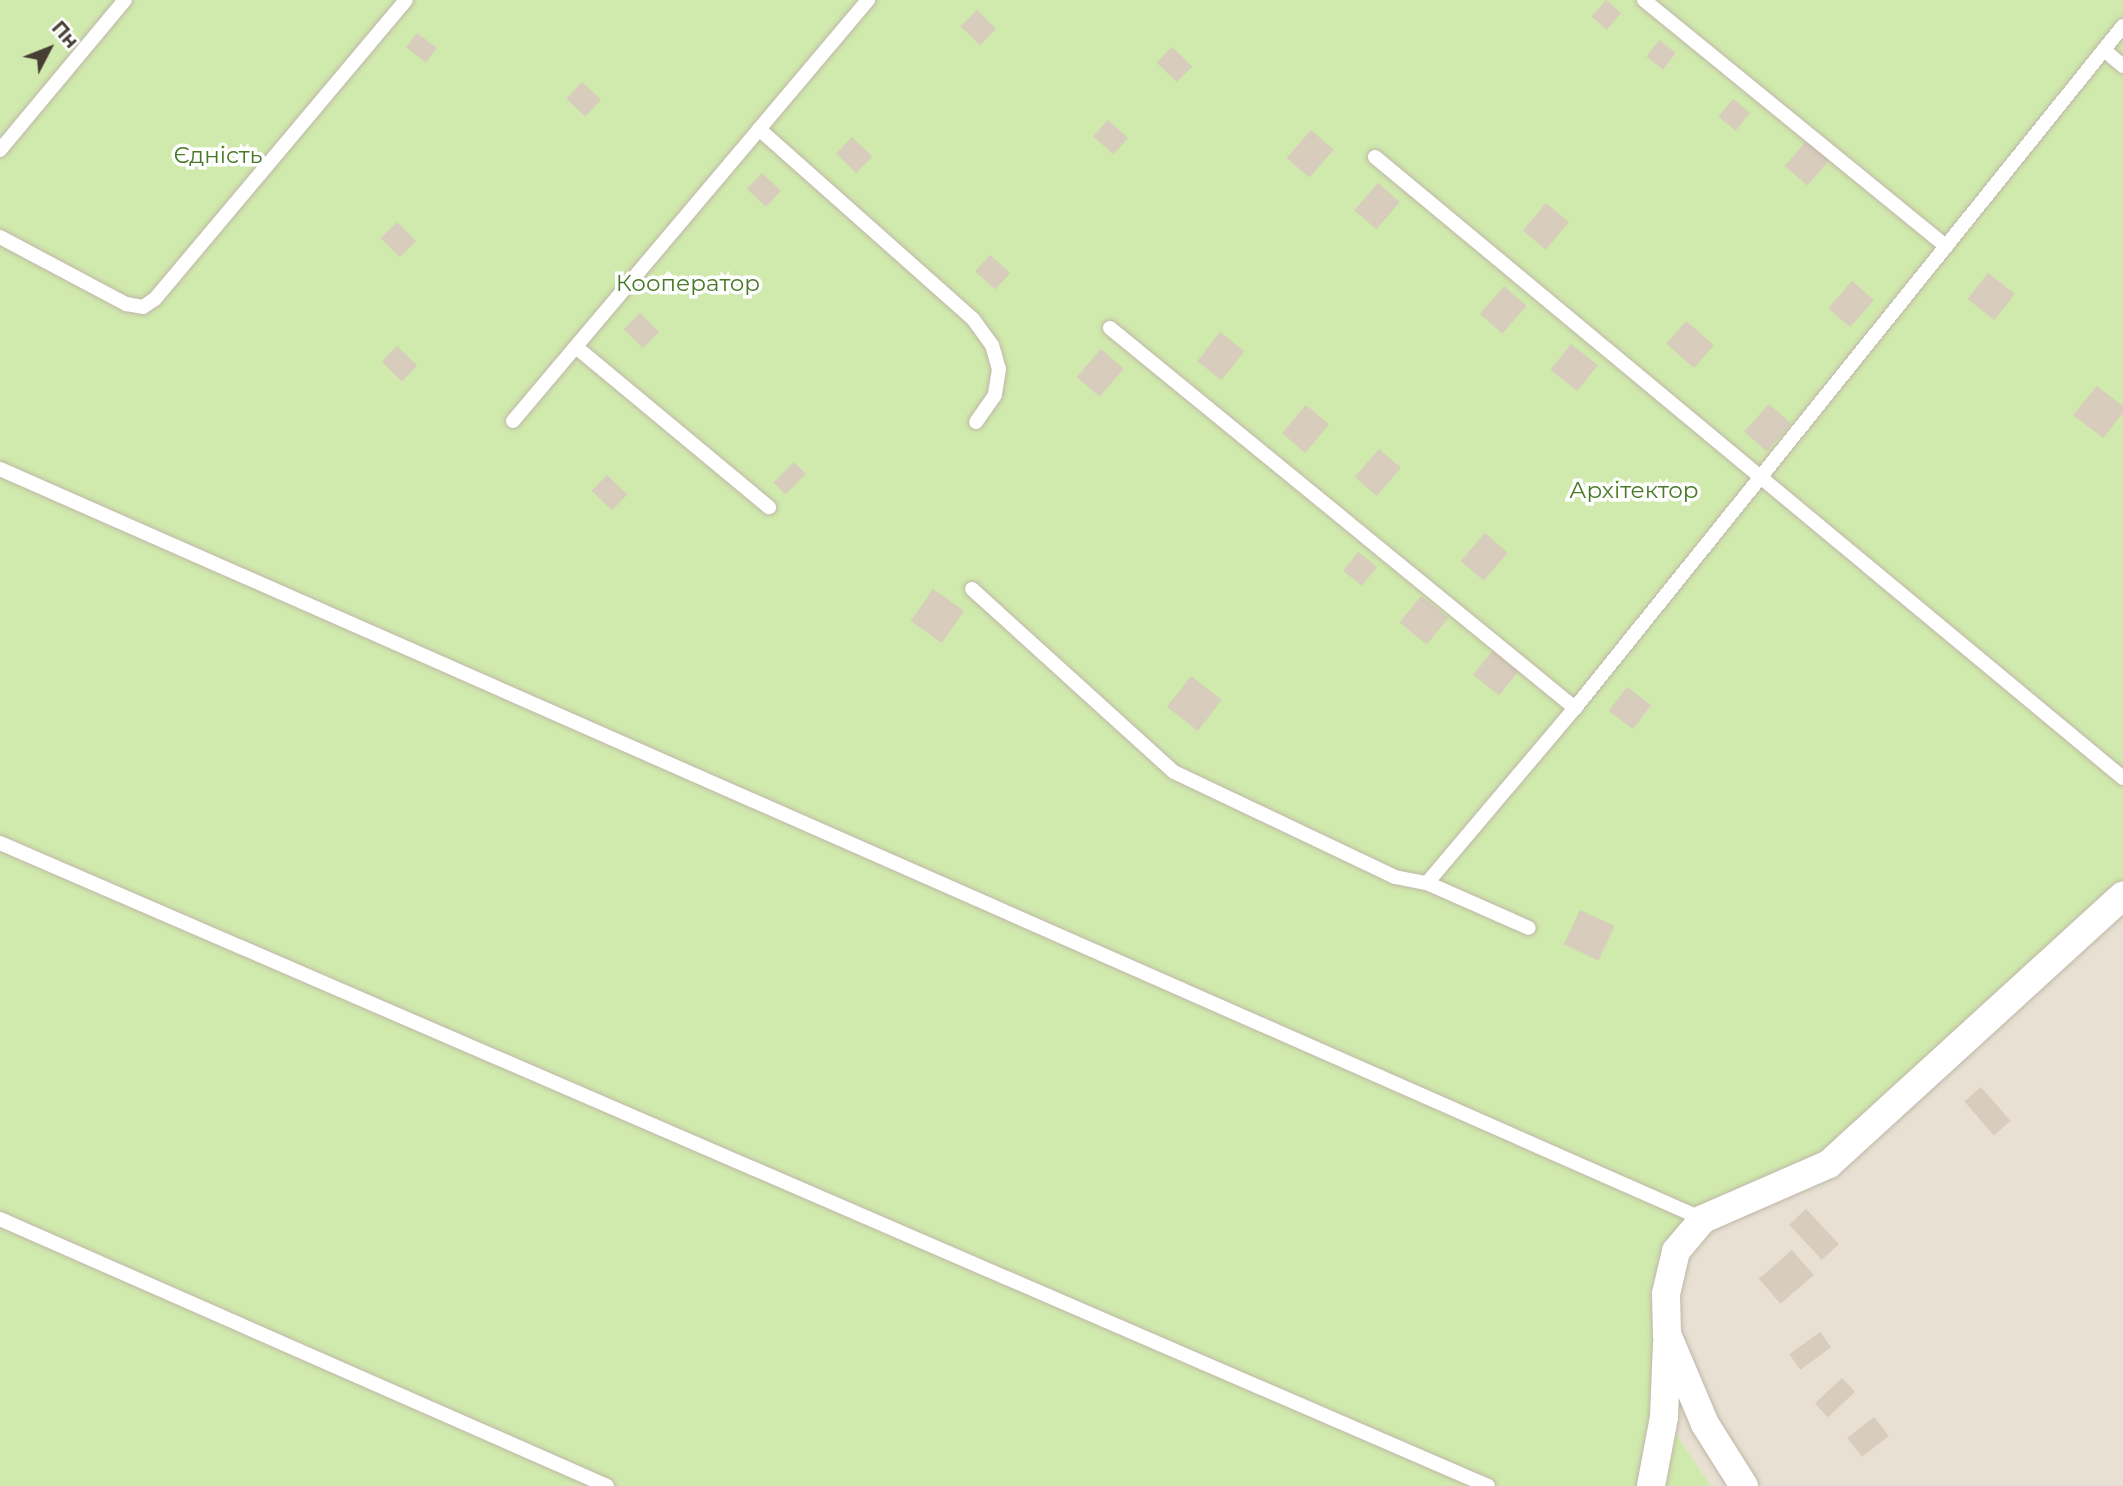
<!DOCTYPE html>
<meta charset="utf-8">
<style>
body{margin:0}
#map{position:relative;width:2123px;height:1486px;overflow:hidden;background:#f3eee5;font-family:Montserrat,sans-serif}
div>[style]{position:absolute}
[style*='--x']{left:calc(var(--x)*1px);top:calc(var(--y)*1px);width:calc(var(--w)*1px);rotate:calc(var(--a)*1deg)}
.residential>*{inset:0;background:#e7e0d3}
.green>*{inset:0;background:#d0e9ac}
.building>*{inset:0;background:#d8ccbd;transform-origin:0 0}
.roads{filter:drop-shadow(0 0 2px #bfb6a7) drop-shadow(0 0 2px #bfb6a7)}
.service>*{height:14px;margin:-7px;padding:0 7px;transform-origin:7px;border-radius:7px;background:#fff}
.minor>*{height:28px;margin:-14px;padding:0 14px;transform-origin:14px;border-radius:14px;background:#fff}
span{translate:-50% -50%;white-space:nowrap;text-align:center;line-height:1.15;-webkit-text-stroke:7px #fff;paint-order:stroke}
.park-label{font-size:23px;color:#487926}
.north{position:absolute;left:14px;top:14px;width:70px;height:70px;-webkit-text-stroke:5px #fff;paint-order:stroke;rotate:48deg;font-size:19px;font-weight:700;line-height:28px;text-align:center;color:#463e34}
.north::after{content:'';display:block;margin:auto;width:24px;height:32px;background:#463e34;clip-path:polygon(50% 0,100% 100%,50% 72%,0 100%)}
</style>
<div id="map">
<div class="residential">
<i style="clip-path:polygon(2123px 880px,2123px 1486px,1711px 1486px,1655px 1403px,1651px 1290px,1664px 1246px,1817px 1156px)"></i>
</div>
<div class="green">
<i style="clip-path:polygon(0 0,2123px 0,2123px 880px,1817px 1156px,1664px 1246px,1651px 1290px,1655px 1403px,1711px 1486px,0 1486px)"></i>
</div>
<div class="building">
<i style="left:1606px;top:0;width:20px;height:22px;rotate:41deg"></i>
<i style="left:977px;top:10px;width:27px;height:23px;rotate:45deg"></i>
<i style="left:417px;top:33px;width:25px;height:18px;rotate:37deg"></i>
<i style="left:1659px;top:40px;width:21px;height:21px;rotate:37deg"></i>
<i style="left:1172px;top:47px;width:28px;height:22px;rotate:44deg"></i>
<i style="left:582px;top:82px;width:26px;height:23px;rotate:43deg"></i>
<i style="left:1733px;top:99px;width:22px;height:23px;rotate:39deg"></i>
<i style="left:1108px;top:120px;width:27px;height:22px;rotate:42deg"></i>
<i style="left:1311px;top:130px;width:30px;height:37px;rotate:41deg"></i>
<i style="left:852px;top:137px;width:28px;height:23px;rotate:44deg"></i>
<i style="left:1809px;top:138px;width:30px;height:37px;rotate:41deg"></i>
<i style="left:762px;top:173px;width:26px;height:22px;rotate:43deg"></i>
<i style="left:1378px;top:183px;width:29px;height:36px;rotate:41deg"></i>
<i style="left:1546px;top:203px;width:30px;height:36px;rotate:40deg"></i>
<i style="left:397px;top:222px;width:27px;height:23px;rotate:45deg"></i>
<i style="left:990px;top:255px;width:27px;height:22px;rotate:42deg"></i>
<i style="left:1988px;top:273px;width:34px;height:33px;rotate:38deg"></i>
<i style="left:1852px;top:281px;width:29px;height:36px;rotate:41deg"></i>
<i style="left:1504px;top:286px;width:30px;height:37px;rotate:41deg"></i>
<i style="left:640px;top:313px;width:27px;height:23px;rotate:45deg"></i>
<i style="left:1686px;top:321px;width:37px;height:30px;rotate:41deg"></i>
<i style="left:1220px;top:332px;width:31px;height:37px;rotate:38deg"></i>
<i style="left:1571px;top:344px;width:34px;height:33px;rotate:38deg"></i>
<i style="left:397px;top:346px;width:28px;height:22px;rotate:44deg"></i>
<i style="left:1101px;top:349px;width:30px;height:37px;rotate:41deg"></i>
<i style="clip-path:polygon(2097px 386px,2123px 406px,2123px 413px,2103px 438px,2073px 415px)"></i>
<i style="left:1769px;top:404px;width:30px;height:37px;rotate:42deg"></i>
<i style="left:1306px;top:405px;width:30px;height:37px;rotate:40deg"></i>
<i style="left:1379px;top:449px;width:29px;height:37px;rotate:41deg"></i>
<i style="left:794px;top:462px;width:17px;height:29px;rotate:45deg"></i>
<i style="left:607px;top:475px;width:28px;height:22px;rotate:44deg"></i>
<i style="left:1485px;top:533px;width:30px;height:37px;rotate:41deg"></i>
<i style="left:1358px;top:552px;width:24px;height:24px;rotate:38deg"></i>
<i style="left:933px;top:589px;width:38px;height:39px;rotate:35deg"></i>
<i style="left:1421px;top:596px;width:35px;height:34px;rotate:39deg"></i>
<i style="left:1494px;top:649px;width:33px;height:33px;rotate:39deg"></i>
<i style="left:1191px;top:676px;width:39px;height:39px;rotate:38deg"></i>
<i style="left:1627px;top:687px;width:30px;height:30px;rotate:37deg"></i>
<i style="left:1580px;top:910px;width:38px;height:38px;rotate:25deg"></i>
<i style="left:1981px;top:1087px;width:45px;height:22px;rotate:49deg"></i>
<i style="left:1806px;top:1209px;width:48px;height:23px;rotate:47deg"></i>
<i style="left:1792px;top:1250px;width:33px;height:44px;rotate:49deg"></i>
<i style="left:1820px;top:1332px;width:19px;height:38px;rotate:54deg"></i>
<i style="left:1842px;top:1378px;width:19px;height:37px;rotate:47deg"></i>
<i style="left:1874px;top:1417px;width:24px;height:34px;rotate:52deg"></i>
</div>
<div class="roads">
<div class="service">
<i style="--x:1644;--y:0;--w:390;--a:39.2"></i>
<i style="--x:2104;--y:50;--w:25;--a:40"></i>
<i style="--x:759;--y:129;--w:286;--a:41.6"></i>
<i style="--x:973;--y:319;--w:32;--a:54"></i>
<i style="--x:992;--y:345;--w:25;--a:74"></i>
<i style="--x:999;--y:369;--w:26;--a:99"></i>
<i style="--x:995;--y:395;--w:33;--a:125"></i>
<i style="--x:0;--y:150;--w:195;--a:-50.2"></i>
<i style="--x:1375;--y:157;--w:972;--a:39.7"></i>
<i style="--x:0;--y:237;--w:143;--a:28"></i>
<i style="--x:126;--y:304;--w:17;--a:10"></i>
<i style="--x:143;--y:307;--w:14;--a:-34"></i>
<i style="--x:155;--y:299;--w:390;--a:-50"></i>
<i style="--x:1110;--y:328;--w:601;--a:39.26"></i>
<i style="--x:576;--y:347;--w:251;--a:39.7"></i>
<i style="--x:513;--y:421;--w:551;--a:-49.86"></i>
<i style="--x:0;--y:469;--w:1861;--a:23.77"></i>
<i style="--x:972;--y:589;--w:273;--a:42.2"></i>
<i style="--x:1174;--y:772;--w:245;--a:25.4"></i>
<i style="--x:1395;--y:877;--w:33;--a:11"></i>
<i style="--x:1427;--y:883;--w:111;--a:23.8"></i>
<i style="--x:0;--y:843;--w:1621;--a:23.37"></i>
<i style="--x:1427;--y:883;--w:229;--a:-49.8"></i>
<i style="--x:1575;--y:708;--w:875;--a:-51.22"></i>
<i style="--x:0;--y:1219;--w:663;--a:23.74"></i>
</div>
<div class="minor">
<i style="--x:1651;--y:1486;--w:70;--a:-79.3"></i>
<i style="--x:1664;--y:1417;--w:74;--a:-87.7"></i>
<i style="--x:1744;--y:1486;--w:73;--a:-122.2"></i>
<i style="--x:1705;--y:1424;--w:98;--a:-112.9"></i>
<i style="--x:1667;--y:1334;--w:40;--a:-91.4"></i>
<i style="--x:1666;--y:1294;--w:44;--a:-76.9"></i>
<i style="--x:1676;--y:1251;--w:42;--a:-49.8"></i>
<i style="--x:1703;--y:1219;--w:137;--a:-23.6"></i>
<i style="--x:1829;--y:1164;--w:398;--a:-42.4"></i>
</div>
</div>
<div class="park-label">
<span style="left:218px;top:155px">Єдність</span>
<span style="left:688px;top:283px">Кооператор</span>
<span style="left:1634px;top:490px">Архітектор</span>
</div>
<div class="north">Пн</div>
</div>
